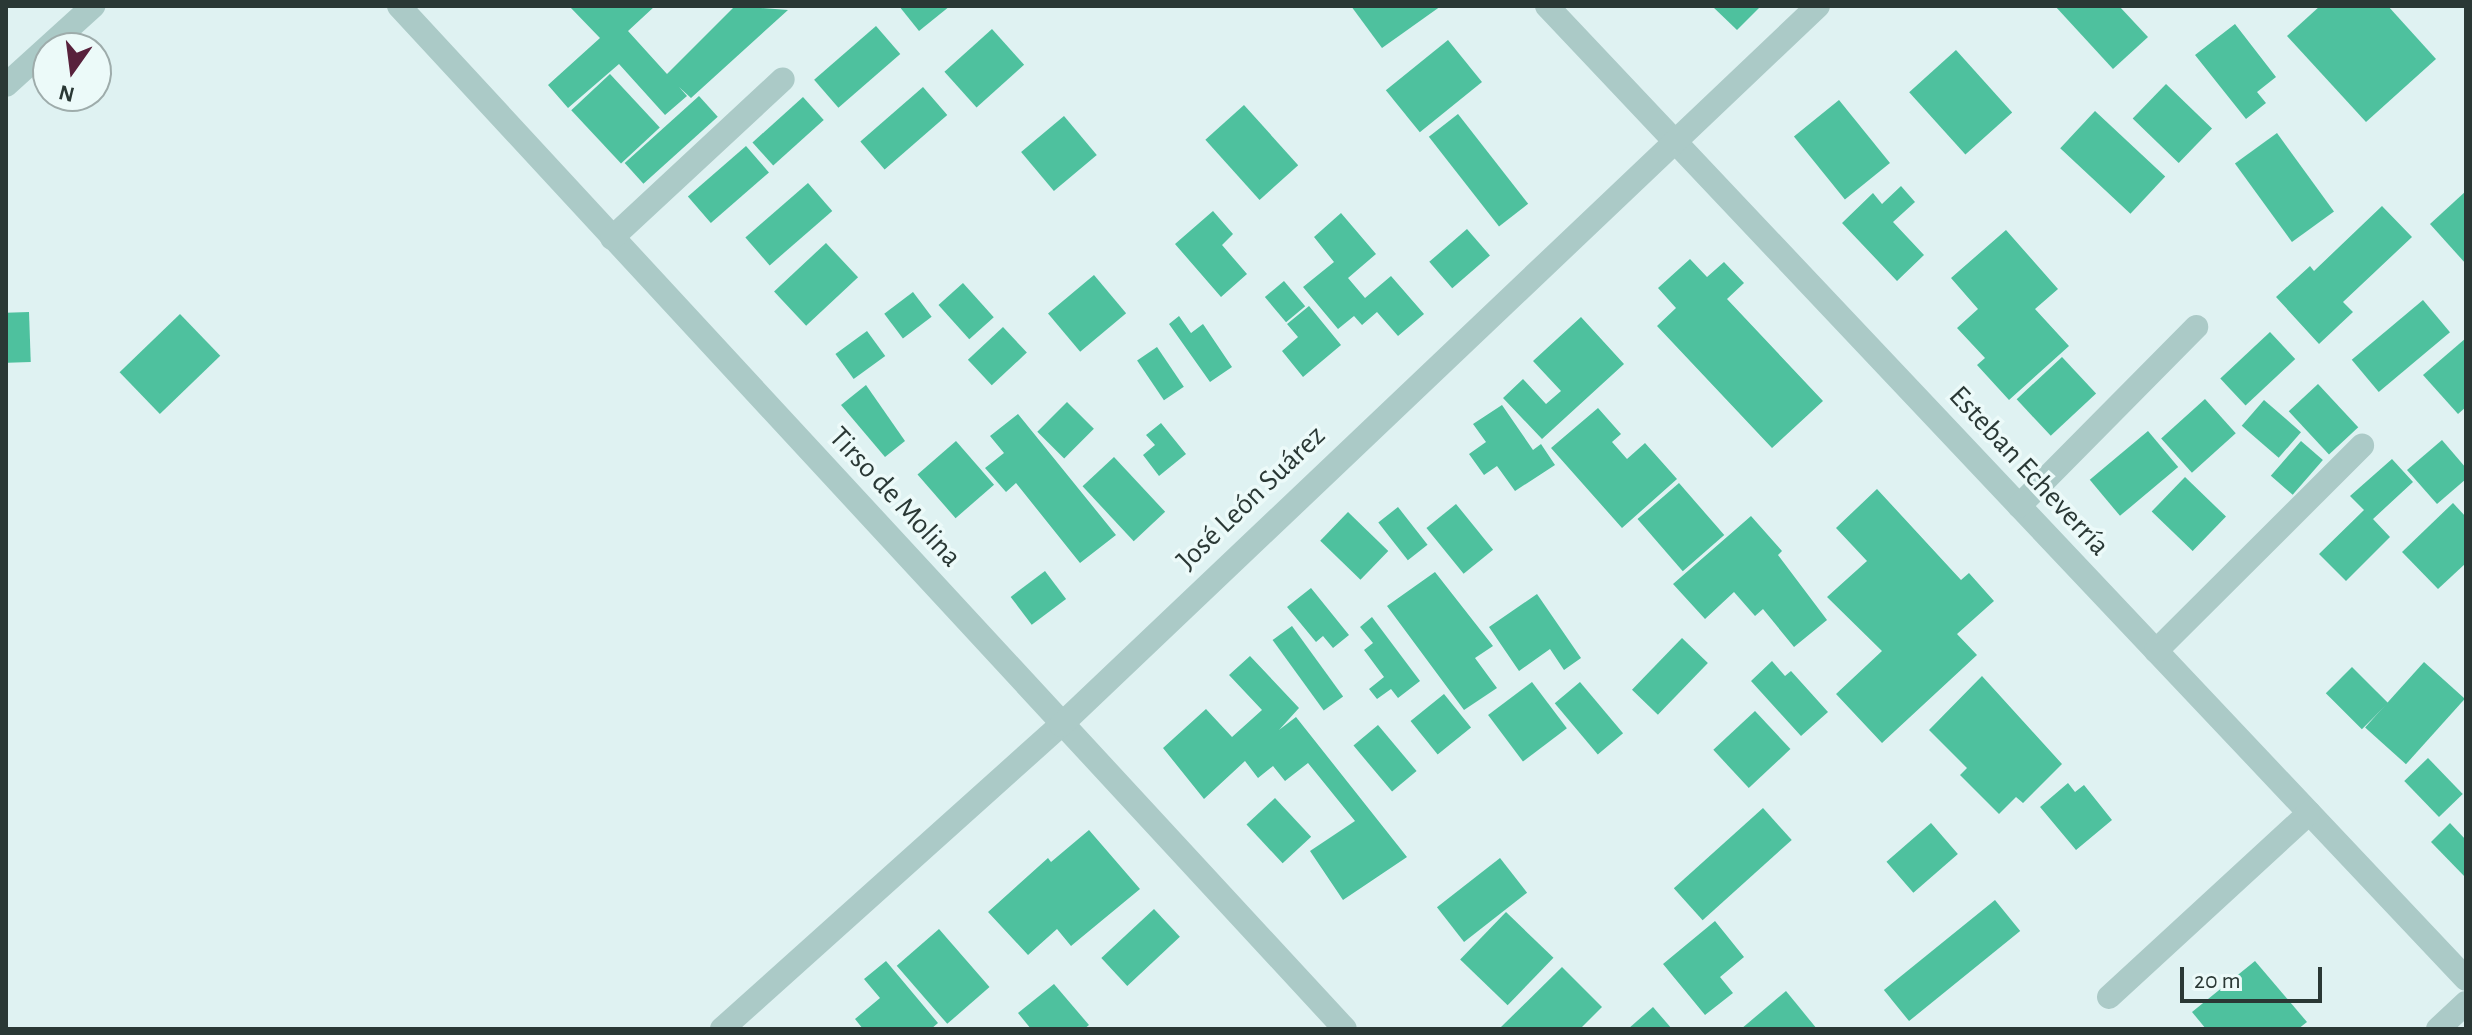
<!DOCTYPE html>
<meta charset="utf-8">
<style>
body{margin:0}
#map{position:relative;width:2472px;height:1035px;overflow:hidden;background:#dff2f2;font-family:"Alegreya Sans",sans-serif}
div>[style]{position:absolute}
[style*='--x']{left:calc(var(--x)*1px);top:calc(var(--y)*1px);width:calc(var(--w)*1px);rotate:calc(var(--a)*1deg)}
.building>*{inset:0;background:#4ec19e;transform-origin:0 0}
.minor>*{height:24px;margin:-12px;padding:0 12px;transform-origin:12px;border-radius:12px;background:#abcac7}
span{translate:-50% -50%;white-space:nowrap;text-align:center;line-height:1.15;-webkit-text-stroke:7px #ecfaf9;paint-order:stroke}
.street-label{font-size:30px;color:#2a3835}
.frame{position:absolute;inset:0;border:8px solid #2a3835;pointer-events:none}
.north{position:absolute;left:32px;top:32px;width:80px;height:80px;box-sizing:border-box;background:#ecfaf9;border:2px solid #9eacab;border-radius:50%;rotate:194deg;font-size:22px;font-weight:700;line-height:32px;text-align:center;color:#2a3835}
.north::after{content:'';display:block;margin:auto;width:28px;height:36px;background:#58213c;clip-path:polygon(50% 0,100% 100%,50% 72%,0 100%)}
.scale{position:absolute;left:2180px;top:967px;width:142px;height:36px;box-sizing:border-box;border:4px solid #2a3835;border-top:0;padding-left:10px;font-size:24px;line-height:28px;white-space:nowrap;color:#2a3835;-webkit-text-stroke:6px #ecfaf9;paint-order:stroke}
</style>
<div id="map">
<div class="building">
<i style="clip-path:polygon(569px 6px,655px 6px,628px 31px,667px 74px,735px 6px,788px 10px,691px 98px,679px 87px,687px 96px,665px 115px,619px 64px,568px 108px,548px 85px,600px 38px)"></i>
<i style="clip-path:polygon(899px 6px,950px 6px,919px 31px)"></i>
<i style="clip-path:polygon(1351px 6px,1441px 6px,1382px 48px)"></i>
<i style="clip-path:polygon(1712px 6px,1761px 6px,1737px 30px)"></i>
<i style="clip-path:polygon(2055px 6px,2119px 6px,2148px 37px,2113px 69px)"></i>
<i style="clip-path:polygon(2320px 6px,2388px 6px,2436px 59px,2366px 122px,2287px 36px)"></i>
<i style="clip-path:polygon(2235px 24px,2276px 77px,2257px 92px,2266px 103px,2246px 119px,2195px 55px)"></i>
<i style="left:876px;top:26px;width:37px;height:82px;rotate:49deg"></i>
<i style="left:992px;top:29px;width:48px;height:64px;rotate:48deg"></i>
<i style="left:1448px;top:40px;width:54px;height:80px;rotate:51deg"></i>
<i style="left:1956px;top:50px;width:84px;height:63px;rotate:48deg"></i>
<i style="left:610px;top:74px;width:73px;height:53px;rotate:47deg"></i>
<i style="left:2166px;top:84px;width:64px;height:48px;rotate:44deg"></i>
<i style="left:923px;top:87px;width:37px;height:83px;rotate:49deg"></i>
<i style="left:699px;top:96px;width:28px;height:100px;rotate:48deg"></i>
<i style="left:803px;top:97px;width:31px;height:68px;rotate:48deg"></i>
<i style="left:1839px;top:100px;width:81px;height:58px;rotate:51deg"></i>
<i style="left:1244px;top:105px;width:81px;height:52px;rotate:48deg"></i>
<i style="left:2095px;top:111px;width:96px;height:51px;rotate:43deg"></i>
<i style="left:1458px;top:114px;width:114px;height:37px;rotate:52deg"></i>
<i style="left:1064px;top:116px;width:51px;height:56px;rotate:50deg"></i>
<i style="left:2277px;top:133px;width:97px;height:52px;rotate:54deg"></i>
<i style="left:746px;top:146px;width:35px;height:77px;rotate:49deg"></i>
<i style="left:808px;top:183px;width:37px;height:83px;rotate:49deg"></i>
<i style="clip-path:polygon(1901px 186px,1915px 202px,1893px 222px,1924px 255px,1897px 281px,1842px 223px,1873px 193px,1882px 204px)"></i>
<i style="clip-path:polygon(2466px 191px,2466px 264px,2430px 224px)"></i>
<i style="clip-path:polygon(2382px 206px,2412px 237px,2343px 302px,2353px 312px,2319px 344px,2276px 297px,2310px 266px,2314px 271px)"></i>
<i style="clip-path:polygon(1213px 211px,1233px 234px,1222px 245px,1247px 274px,1221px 297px,1175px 244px)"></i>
<i style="clip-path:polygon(1341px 213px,1376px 254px,1348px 278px,1365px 298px,1391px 276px,1424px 314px,1398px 336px,1377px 312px,1362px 325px,1354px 316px,1338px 329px,1303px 287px,1334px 262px,1314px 237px)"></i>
<i style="left:1467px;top:229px;width:35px;height:50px;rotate:49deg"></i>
<i style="clip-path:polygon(2006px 230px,2058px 289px,2035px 309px,2069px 346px,2009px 400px,1977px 365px,1985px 358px,1957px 328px,1978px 309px,1951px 278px)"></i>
<i style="left:826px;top:243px;width:47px;height:71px;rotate:47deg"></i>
<i style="clip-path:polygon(1690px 259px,1707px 277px,1724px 262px,1744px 283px,1727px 299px,1823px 401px,1772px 448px,1657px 326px,1676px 308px,1658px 288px)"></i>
<i style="left:1094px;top:275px;width:50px;height:60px;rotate:50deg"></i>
<i style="left:1284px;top:281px;width:33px;height:25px;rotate:50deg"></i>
<i style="left:963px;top:283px;width:46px;height:33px;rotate:48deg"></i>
<i style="left:913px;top:292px;width:31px;height:36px;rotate:53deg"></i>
<i style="left:2423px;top:300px;width:42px;height:93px;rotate:50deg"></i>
<i style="clip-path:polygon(1309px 306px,1341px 345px,1303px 377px,1282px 351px,1298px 337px,1287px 324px)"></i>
<i style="left:29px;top:312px;width:50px;height:23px;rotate:88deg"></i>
<i style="left:180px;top:314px;width:58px;height:84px;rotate:46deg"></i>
<i style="clip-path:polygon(1179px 316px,1191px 333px,1203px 324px,1232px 367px,1210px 382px,1169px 324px)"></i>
<i style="clip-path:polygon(1581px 317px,1624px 364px,1542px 439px,1503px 398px,1523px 379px,1546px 404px,1561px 391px,1533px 361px)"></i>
<i style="left:1003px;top:327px;width:35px;height:48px;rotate:47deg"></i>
<i style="left:867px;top:331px;width:31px;height:39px;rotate:54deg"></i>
<i style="left:2270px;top:332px;width:37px;height:68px;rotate:47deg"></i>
<i style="clip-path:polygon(2466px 338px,2466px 407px,2458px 414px,2423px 375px)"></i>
<i style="left:1157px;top:347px;width:48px;height:24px;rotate:56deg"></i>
<i style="left:2062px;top:357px;width:50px;height:62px;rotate:47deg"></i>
<i style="left:2318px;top:384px;width:59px;height:40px;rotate:47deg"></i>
<i style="clip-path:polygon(866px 385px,905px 441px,885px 457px,841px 405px)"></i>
<i style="left:2205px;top:399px;width:46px;height:59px;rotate:48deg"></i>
<i style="left:2264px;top:400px;width:49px;height:34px;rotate:41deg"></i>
<i style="left:1067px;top:402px;width:38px;height:42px;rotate:45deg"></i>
<i style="clip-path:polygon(1502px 405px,1533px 450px,1541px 444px,1555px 465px,1515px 491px,1497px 466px,1484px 475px,1469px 454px,1486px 442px,1473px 424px)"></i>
<i style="clip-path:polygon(1598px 408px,1621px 434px,1612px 442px,1627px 459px,1645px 443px,1677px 479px,1622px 528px,1551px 448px)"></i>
<i style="clip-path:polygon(1018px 414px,1116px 535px,1080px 563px,1016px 483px,1006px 492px,985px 468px,1004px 453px,990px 436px)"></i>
<i style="clip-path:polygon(1161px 423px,1186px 454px,1159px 476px,1143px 455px,1155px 445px,1146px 435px)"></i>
<i style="left:2148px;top:431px;width:47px;height:76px;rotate:50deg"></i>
<i style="clip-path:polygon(2442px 440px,2466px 468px,2466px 479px,2437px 504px,2407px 470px)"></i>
<i style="left:956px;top:441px;width:58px;height:51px;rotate:49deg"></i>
<i style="left:2301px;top:441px;width:29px;height:46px;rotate:41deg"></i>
<i style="left:1114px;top:457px;width:75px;height:43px;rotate:47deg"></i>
<i style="clip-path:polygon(2392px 459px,2413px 482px,2373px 519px,2390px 537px,2346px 581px,2319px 554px,2364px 510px,2350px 496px)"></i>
<i style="left:2185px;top:477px;width:57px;height:48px;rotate:44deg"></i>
<i style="left:1679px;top:483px;width:69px;height:55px;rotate:49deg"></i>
<i style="clip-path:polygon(1877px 489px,1961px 580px,1969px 573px,1994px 601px,1957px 634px,1977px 655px,1882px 743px,1836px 694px,1882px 651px,1827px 597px,1867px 561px,1836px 528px)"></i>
<i style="clip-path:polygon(2453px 503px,2466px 517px,2466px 563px,2438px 589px,2402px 552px)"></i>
<i style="left:1456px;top:504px;width:59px;height:38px;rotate:51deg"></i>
<i style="left:1398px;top:507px;width:48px;height:25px;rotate:52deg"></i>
<i style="left:1348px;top:512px;width:56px;height:40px;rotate:44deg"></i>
<i style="clip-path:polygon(1751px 516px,1782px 551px,1778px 555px,1827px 620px,1794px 647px,1763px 609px,1755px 616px,1734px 592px,1705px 619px,1673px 584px)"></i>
<i style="left:1045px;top:571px;width:35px;height:43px;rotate:53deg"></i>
<i style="clip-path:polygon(1435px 572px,1493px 646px,1475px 658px,1497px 688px,1464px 710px,1387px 606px)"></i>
<i style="clip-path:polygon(1311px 588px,1349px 635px,1333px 648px,1323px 636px,1316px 642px,1287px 607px)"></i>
<i style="clip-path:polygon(1537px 594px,1581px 658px,1564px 670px,1550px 649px,1519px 671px,1489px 627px)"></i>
<i style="clip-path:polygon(1372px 617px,1420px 681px,1398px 698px,1391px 689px,1377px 699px,1369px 689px,1384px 677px,1364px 650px,1373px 643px,1360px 627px)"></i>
<i style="left:1292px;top:626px;width:87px;height:24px;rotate:54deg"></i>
<i style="left:1682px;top:638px;width:36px;height:72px;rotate:44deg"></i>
<i style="clip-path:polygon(1250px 656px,1299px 708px,1279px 730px,1296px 717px,1407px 857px,1343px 900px,1310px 851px,1355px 821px,1308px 763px,1285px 781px,1273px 766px,1258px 778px,1245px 761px,1204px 799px,1163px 748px,1206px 709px,1232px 737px,1262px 710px,1229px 675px)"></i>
<i style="clip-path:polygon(1772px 661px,1785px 676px,1791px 671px,1828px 712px,1801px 736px,1751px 681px)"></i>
<i style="left:2424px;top:662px;width:55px;height:88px;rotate:42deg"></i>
<i style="left:2352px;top:667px;width:51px;height:37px;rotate:45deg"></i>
<i style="clip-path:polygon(1982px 676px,2062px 764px,2023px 803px,2016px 797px,1999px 814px,1960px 775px,1967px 768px,1929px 730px)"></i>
<i style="left:1532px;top:682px;width:58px;height:55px;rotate:53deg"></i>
<i style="left:1580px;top:682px;width:67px;height:33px;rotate:50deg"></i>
<i style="left:1444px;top:694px;width:43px;height:43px;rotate:51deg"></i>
<i style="left:1755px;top:711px;width:52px;height:57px;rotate:47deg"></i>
<i style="left:1378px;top:725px;width:60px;height:32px;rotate:50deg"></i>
<i style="left:2428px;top:758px;width:50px;height:33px;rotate:46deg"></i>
<i style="clip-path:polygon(2068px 783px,2075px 792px,2084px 785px,2112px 820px,2076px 850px,2040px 807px)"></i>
<i style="left:1275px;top:798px;width:53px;height:39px;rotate:47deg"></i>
<i style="left:1763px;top:808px;width:43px;height:120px;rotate:48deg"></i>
<i style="left:1931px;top:823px;width:41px;height:59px;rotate:49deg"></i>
<i style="clip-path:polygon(2450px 823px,2466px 840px,2466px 878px,2431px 842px)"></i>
<i style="clip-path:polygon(1089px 830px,1140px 889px,1071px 946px,1057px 929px,1028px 955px,988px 912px,1048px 858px,1051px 862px)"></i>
<i style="left:1500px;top:858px;width:44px;height:80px;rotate:52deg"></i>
<i style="left:1995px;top:900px;width:40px;height:143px;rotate:51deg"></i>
<i style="left:1154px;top:909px;width:38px;height:72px;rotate:47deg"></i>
<i style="left:1506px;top:912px;width:66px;height:66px;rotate:44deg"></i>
<i style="clip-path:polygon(1715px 921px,1744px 957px,1720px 977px,1733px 993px,1705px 1015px,1663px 964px)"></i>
<i style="left:939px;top:929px;width:77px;height:56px;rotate:49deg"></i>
<i style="clip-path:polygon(886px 961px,938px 1023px,931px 1029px,863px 1029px,855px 1019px,880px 998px,864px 979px)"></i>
<i style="clip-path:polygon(2255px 961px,2307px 1022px,2298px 1029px,2206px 1029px,2192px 1012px)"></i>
<i style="clip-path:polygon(1562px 967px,1602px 1007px,1580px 1029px,1499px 1029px)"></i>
<i style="clip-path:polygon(1054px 984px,1089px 1025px,1084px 1029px,1031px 1029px,1018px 1013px)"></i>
<i style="clip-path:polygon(1786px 991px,1817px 1029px,1741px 1029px)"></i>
<i style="clip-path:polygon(1653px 1007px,1672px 1029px,1628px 1029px)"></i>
</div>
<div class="minor">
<i style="--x:399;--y:6;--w:1393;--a:47.24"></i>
<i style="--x:1547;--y:6;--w:1338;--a:46.63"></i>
<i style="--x:6;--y:85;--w:118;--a:-42.2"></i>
<i style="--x:612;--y:238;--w:233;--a:-42.9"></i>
<i style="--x:2019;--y:506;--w:252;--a:-45.3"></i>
<i style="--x:2156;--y:651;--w:291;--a:-44.9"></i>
<i style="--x:2109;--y:997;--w:272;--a:-42.6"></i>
<i style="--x:722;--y:1029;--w:455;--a:-41.9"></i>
<i style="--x:1061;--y:725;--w:1044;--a:-43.53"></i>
<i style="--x:2438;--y:1029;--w:38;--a:-43"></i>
</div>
<div class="street-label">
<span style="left:2029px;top:471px;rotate:47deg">Esteban Echeverría</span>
<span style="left:895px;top:497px;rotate:47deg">Tirso de Molina</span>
<span style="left:1251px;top:498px;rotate:-44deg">José León Suárez</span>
</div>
<div class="frame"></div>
<div class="north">N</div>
<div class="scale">20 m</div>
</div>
